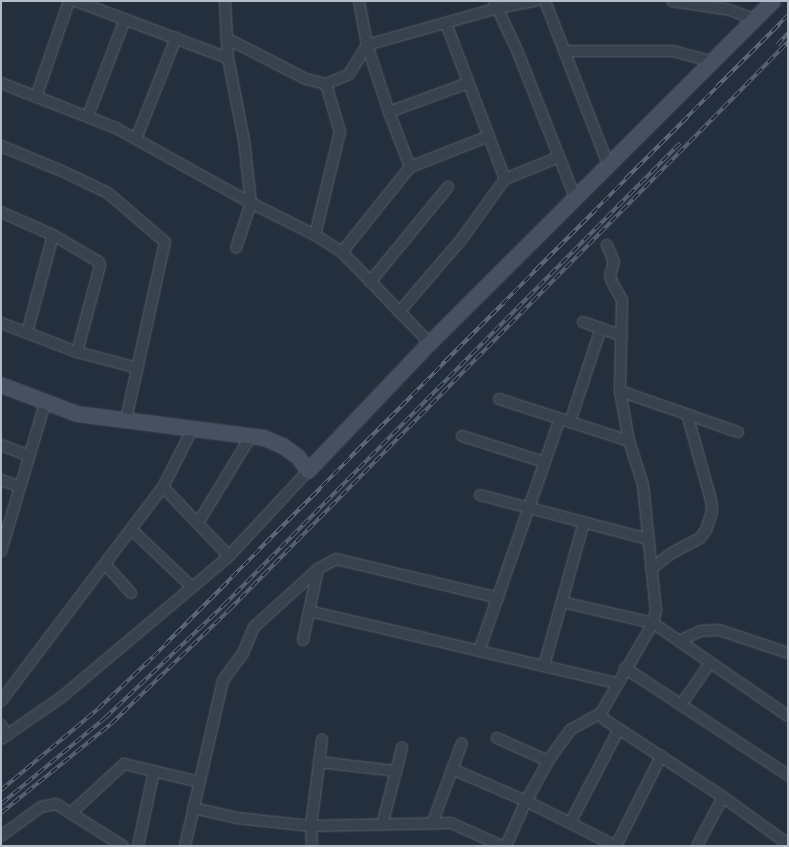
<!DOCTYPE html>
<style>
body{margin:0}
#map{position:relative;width:789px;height:847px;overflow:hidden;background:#242f3e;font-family:"DM Sans",sans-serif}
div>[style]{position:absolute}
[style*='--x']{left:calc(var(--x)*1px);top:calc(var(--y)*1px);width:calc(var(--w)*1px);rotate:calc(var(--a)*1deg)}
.roads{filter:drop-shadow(0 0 1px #565f6c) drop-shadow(0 0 1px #565f6c)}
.street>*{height:10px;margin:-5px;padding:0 5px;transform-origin:5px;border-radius:5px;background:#38414e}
.secondary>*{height:14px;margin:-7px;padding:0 7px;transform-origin:7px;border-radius:7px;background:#465061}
.rail>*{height:4px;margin-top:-2px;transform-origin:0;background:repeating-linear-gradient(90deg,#1d2633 0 8px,#5a6575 0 16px);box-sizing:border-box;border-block:1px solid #5a6575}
span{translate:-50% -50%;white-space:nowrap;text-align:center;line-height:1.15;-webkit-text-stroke:3px #1d2633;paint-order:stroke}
.frame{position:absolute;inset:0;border:2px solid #b4bcc9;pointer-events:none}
</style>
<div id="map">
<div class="roads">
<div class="street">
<i style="--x:76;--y:1;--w:162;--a:20.6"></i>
<i style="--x:225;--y:1;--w:57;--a:87"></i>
<i style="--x:228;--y:58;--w:84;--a:79"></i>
<i style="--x:244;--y:140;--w:63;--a:83.7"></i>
<i style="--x:251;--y:203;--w:47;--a:108.4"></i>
<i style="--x:494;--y:1;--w:54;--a:64.9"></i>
<i style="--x:517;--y:50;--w:158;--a:68.5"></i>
<i style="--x:545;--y:1;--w:175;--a:68.9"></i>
<i style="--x:672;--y:1;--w:59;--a:8.8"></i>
<i style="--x:730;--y:10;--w:28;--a:21"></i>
<i style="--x:226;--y:38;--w:90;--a:27.1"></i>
<i style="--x:306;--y:79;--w:21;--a:14"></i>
<i style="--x:326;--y:84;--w:25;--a:-23"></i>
<i style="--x:349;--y:74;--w:34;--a:-58"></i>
<i style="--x:367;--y:45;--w:136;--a:-15.8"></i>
<i style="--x:498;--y:8;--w:38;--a:-11"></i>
<i style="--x:564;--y:51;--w:109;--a:0"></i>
<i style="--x:673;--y:51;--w:42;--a:15"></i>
<i style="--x:1;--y:83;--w:123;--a:21.4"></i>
<i style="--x:116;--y:128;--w:154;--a:29.1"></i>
<i style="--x:251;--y:203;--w:72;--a:26.6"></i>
<i style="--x:315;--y:235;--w:32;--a:32"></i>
<i style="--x:342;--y:252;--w:127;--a:46"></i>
<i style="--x:36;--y:97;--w:102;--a:-71"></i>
<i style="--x:389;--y:112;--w:84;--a:-20.2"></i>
<i style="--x:88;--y:116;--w:104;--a:-69.1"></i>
<i style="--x:136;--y:139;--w:109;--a:-68.4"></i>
<i style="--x:1;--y:146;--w:66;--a:22.3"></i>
<i style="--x:62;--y:171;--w:51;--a:25.6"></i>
<i style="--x:108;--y:193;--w:75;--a:40.7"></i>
<i style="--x:165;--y:242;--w:181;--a:102.4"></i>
<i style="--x:410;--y:167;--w:85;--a:-21.4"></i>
<i style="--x:505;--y:179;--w:58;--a:-22.2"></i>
<i style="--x:1;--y:212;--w:57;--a:23.9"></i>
<i style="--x:53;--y:235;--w:53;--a:30.4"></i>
<i style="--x:99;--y:262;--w:4;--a:76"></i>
<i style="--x:100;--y:266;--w:89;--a:105"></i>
<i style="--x:315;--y:235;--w:106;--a:-76.4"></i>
<i style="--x:340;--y:132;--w:50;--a:-106.3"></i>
<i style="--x:607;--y:245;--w:18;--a:68"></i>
<i style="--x:614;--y:262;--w:14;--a:107"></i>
<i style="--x:610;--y:275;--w:7;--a:74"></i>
<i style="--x:612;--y:282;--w:21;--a:61"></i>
<i style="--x:622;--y:300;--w:91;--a:91.3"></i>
<i style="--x:620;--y:391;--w:51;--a:79.8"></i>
<i style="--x:629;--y:441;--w:46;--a:72.3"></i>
<i style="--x:643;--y:485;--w:126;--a:84.1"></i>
<i style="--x:656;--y:610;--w:13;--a:103"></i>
<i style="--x:653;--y:623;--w:104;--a:120"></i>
<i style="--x:601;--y:713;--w:8;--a:60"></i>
<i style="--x:605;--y:720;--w:141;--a:33.1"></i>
<i style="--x:723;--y:797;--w:80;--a:35.9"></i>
<i style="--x:342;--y:252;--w:109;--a:-51.3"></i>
<i style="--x:410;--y:167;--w:59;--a:-110.9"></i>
<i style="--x:389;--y:112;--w:71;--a:-108.2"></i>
<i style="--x:367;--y:45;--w:45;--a:-100.3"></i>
<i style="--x:370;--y:282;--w:123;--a:-50.6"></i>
<i style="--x:399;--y:312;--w:95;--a:-49.3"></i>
<i style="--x:461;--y:240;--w:75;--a:-54.2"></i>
<i style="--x:505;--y:179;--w:166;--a:-110.8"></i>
<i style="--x:583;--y:322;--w:41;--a:19.7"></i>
<i style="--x:1;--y:323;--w:81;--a:20.9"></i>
<i style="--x:77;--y:352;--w:63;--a:14.7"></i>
<i style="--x:27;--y:333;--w:101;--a:-75.1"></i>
<i style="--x:620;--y:391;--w:125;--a:19.2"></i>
<i style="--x:499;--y:399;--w:75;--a:17.9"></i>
<i style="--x:570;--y:422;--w:99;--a:-71.7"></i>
<i style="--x:570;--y:422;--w:62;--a:17.9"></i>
<i style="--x:193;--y:428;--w:66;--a:117"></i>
<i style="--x:163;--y:487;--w:95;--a:46.3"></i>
<i style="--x:462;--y:436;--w:86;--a:17.6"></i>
<i style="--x:1;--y:445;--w:30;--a:21"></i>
<i style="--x:1;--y:480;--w:20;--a:20"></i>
<i style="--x:480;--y:495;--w:174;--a:14.7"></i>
<i style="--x:198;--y:523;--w:102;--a:-58.7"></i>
<i style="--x:131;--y:529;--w:84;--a:43.6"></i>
<i style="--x:1;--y:551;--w:154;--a:-73.4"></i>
<i style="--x:105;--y:564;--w:39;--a:48"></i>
<i style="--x:651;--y:569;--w:24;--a:-38"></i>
<i style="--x:670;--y:554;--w:34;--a:-28"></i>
<i style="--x:700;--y:538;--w:10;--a:-53"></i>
<i style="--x:706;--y:530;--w:20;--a:-72"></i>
<i style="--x:712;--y:511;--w:11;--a:-95"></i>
<i style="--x:711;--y:500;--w:89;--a:-105.6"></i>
<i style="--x:562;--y:602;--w:93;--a:13"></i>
<i style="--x:653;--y:623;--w:164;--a:34.6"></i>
<i style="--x:309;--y:611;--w:316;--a:13.2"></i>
<i style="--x:303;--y:640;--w:73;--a:-78.1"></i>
<i style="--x:318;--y:569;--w:21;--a:-29"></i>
<i style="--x:336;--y:559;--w:167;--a:13.5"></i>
<i style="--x:679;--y:641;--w:23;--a:-25"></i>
<i style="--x:700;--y:631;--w:19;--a:-3"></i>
<i style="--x:719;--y:630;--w:73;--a:18.4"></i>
<i style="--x:479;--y:651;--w:246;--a:-70.8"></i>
<i style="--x:544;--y:666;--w:149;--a:-74.5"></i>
<i style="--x:625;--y:668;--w:195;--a:33.3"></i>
<i style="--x:1;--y:701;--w:268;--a:-52.9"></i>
<i style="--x:681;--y:705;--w:51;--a:-55.4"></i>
<i style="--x:1;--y:725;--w:12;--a:55"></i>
<i style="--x:497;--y:738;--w:56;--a:24.3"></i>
<i style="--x:1;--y:739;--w:75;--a:-34.7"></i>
<i style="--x:63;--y:696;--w:217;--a:-40.1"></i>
<i style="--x:229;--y:556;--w:116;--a:-47.1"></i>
<i style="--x:319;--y:762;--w:78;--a:6.7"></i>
<i style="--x:452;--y:769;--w:81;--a:23.4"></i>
<i style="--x:526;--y:801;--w:49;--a:-60.8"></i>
<i style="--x:550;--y:758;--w:34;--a:-54"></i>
<i style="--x:570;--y:730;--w:35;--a:-29"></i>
<i style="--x:193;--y:808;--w:45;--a:12.8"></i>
<i style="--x:237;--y:818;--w:74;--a:6.2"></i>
<i style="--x:311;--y:826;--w:140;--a:-1.2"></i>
<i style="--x:451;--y:823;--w:56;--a:24.3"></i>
<i style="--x:72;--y:812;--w:71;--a:-42.7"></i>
<i style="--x:124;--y:764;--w:77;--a:13.5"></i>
<i style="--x:570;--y:823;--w:106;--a:-62.5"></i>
<i style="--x:432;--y:824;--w:86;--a:-69.7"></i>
<i style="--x:382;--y:825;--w:80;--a:-75.4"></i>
<i style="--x:1;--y:836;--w:49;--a:-35.9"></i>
<i style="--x:41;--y:807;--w:15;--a:-11"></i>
<i style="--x:56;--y:804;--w:79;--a:32.1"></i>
<i style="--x:138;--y:846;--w:77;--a:-78"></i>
<i style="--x:185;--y:846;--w:170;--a:-77.1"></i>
<i style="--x:223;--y:680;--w:34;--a:-53"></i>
<i style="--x:243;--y:653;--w:28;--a:-67"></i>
<i style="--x:254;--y:627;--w:86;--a:-42.2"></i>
<i style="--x:312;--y:846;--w:20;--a:-93"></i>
<i style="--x:311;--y:826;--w:87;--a:-82.7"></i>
<i style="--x:506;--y:846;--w:49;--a:-66"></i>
<i style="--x:526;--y:801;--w:101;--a:26.6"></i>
<i style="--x:616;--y:846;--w:101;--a:-63.4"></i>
<i style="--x:697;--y:846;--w:55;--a:-62"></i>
</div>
<div class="secondary">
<i style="--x:1;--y:385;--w:81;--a:20.9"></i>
<i style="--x:77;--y:414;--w:189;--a:7.3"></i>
<i style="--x:264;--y:438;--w:21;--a:23"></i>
<i style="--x:283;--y:446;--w:19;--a:36"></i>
<i style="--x:298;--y:457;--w:17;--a:54"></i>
<i style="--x:308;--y:471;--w:177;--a:-46.4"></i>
<i style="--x:430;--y:343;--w:484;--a:-44.9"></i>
</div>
</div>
<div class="rail">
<i style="--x:777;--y:45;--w:16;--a:-47"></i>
<i style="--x:1;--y:790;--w:126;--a:-39.9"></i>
<i style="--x:98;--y:709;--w:76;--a:-43.4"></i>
<i style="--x:153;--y:657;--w:903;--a:-45.31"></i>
<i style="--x:1;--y:804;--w:135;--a:-39.6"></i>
<i style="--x:105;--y:718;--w:164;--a:-43.5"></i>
<i style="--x:224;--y:605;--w:649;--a:-45.37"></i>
<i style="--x:1;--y:813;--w:141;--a:-39"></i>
<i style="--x:111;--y:724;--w:164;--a:-44"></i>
<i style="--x:229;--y:610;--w:797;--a:-45.46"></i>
</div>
<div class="frame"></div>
</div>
